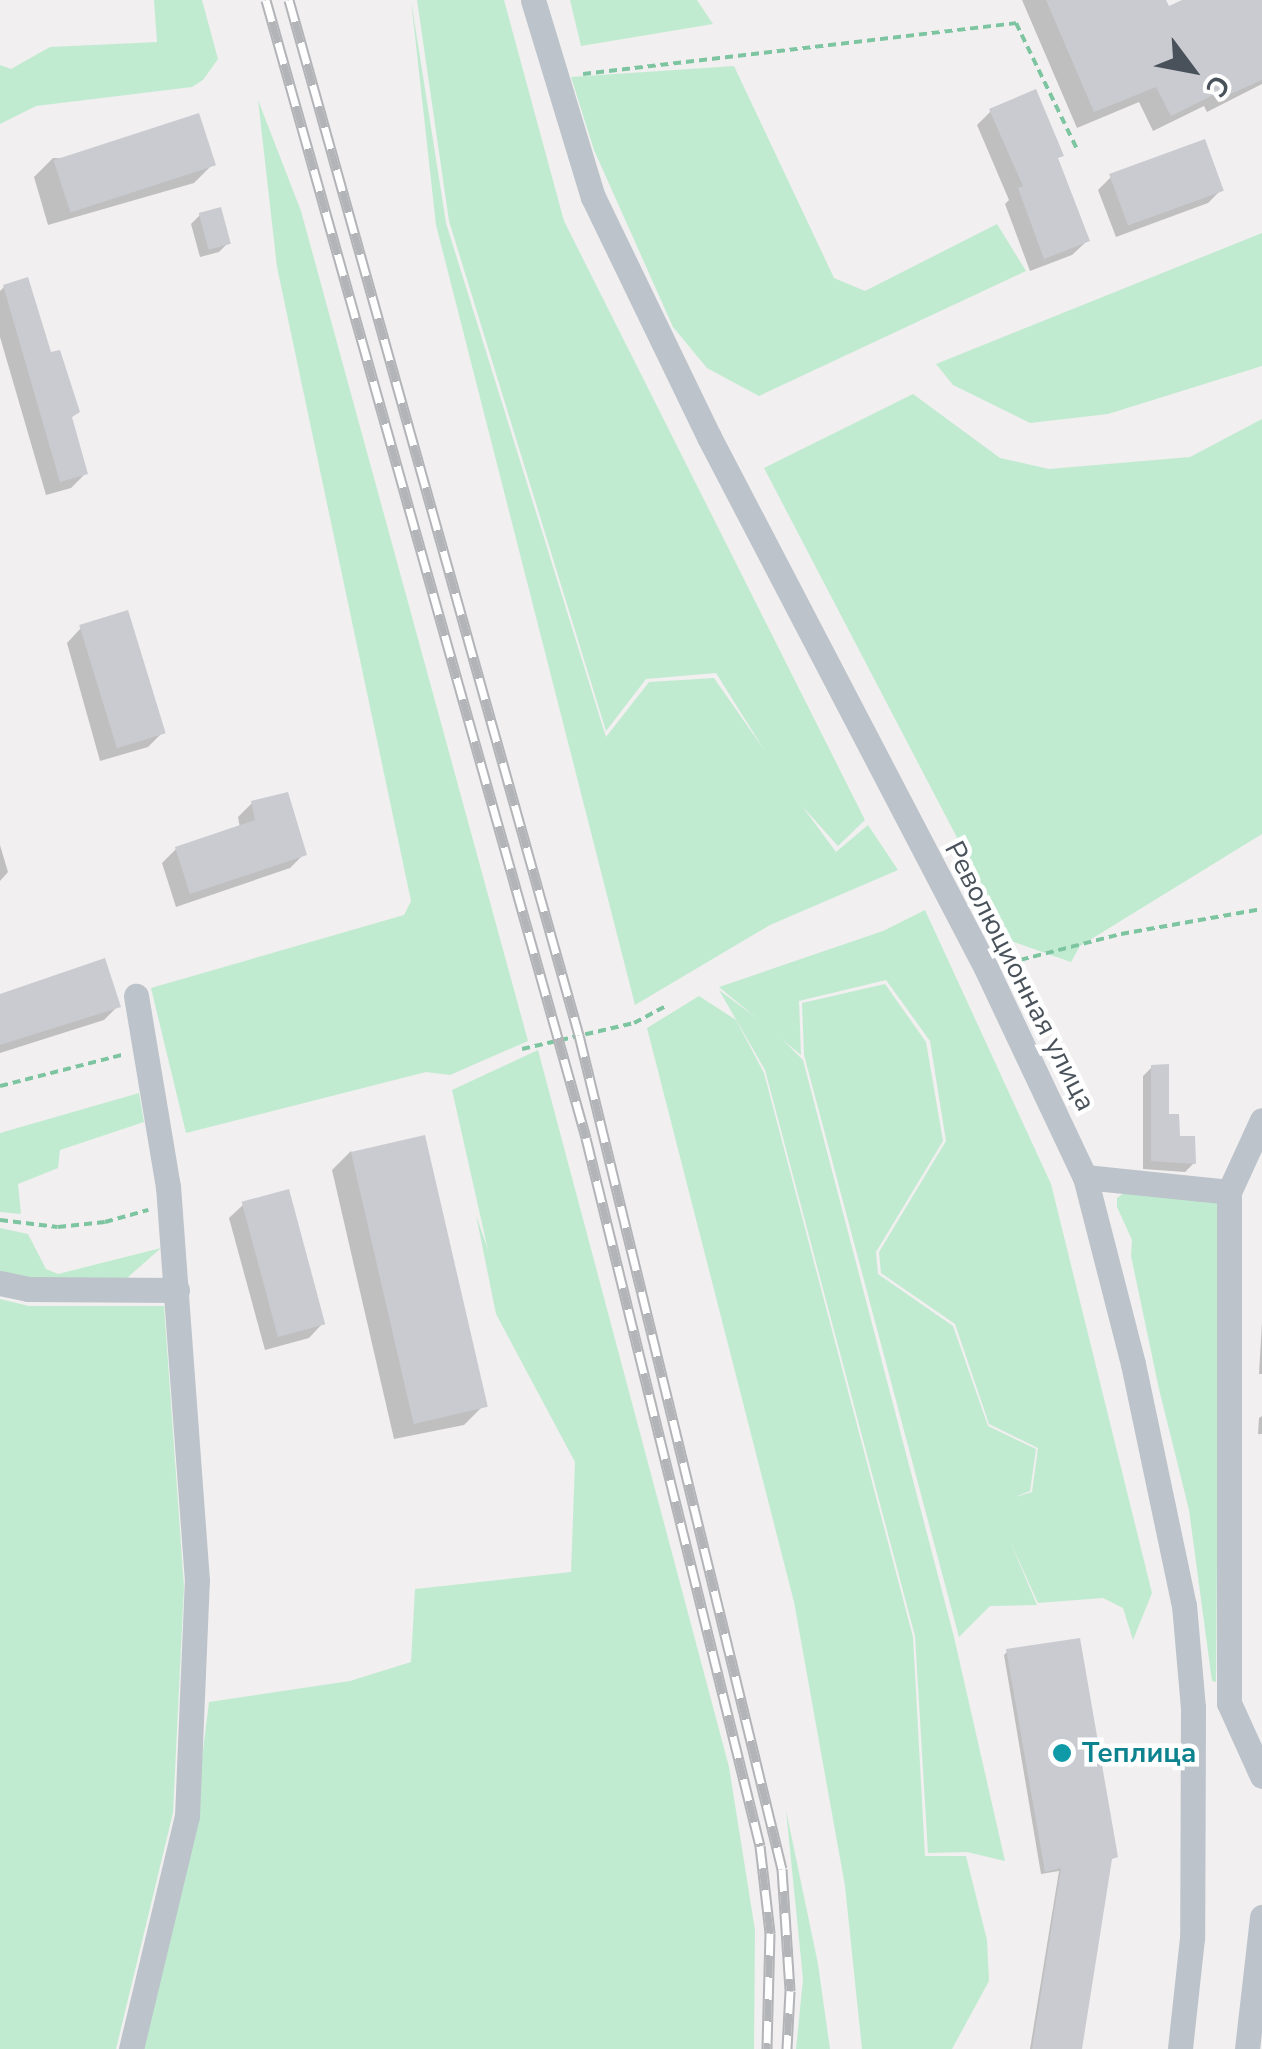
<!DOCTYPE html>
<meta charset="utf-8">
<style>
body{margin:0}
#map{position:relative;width:1262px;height:2049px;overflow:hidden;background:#f1efef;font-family:"Nunito Sans",sans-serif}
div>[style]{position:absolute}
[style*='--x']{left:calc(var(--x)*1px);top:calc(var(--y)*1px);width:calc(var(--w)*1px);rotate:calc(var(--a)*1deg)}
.green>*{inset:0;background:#c1ebd1}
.shadow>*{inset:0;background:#0003}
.building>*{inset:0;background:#c9cbd1;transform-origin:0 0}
.path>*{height:4px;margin-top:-2px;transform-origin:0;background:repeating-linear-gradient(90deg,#7dc5a1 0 8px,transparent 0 13px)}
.minor>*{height:25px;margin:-12.5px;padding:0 12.5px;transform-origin:12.5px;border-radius:12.5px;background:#bcc3ca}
.rail>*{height:11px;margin-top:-5.5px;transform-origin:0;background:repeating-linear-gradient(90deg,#fff 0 22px,#b2b4b8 0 44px);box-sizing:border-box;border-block:2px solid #b2b4b8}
.dots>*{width:28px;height:28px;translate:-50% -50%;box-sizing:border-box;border:5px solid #fff;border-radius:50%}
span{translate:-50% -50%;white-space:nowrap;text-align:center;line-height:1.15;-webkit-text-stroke:9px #fff;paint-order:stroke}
.street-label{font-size:28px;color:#49525a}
.culture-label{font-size:28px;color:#0d838f;font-weight:700}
.left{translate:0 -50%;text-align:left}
.north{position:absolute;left:1142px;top:20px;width:100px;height:100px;-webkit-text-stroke:8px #fff;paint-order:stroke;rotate:122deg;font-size:28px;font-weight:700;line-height:40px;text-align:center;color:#49525a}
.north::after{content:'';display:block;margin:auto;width:35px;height:45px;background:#49525a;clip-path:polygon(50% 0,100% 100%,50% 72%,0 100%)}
</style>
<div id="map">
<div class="green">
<i style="clip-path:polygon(154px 0,202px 0,218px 59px,203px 80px,192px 87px,36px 106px,0 124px,0 65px,11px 69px,50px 47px,157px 42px)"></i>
<i style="clip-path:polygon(411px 0,446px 223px,606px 737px,649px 682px,714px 678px,765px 751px,716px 673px,646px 679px,606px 731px,449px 221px,417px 0,504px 0,564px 221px,865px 820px,838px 846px,802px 806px,836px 852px,868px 825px,898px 870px,770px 925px,635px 1005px,436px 225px)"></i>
<i style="clip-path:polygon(570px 0,697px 0,713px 24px,581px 46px)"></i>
<i style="clip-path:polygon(734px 66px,834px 278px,865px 291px,997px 224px,1026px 271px,759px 396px,707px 368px,673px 327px,594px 150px,571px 77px)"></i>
<i style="clip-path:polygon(258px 100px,301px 211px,528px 1041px,450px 1075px,426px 1072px,186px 1133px,151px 988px,404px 915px,411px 901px,277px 267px)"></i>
<i style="clip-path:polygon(1262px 233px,1262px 366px,1108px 414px,1030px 423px,953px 385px,936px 364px)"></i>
<i style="clip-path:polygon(913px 394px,1000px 458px,1049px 469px,1190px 457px,1262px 419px,1262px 834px,1080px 946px,1071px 962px,1011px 941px,764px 468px)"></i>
<i style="clip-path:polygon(925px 910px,1051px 1184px,1152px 1593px,1133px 1640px,1123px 1608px,1103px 1598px,1038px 1603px,1010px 1541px,1037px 1605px,990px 1606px,959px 1637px,804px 1055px,802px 1003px,885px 984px,926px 1042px,943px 1141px,876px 1252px,878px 1274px,953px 1326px,988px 1426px,1036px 1449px,1030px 1491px,1015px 1497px,1032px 1492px,1038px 1448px,989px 1424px,955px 1324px,881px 1273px,879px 1252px,946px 1141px,930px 1041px,886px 980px,799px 1001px,801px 1055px,719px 987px,883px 931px)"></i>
<i style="clip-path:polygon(719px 990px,774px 1031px,803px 1060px,954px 1637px,1005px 1861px,967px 1852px,928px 1853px,915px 1636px,765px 1070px)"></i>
<i style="clip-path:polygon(699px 996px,736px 1020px,764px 1073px,913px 1637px,925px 1856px,966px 1856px,987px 1940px,989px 1981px,952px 2049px,862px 2049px,845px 1886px,794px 1602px,647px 1028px)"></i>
<i style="clip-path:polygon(538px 1050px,729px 1767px,755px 1930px,754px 2049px,142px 2049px,198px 1790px,209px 1702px,350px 1681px,411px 1662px,415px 1589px,571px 1572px,575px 1462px,496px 1314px,476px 1215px,488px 1250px,452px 1090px)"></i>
<i style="clip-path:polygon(139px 1093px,144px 1122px,60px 1150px,58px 1168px,18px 1184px,21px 1214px,0 1212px,0 1133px)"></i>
<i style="clip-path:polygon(1127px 1191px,1220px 1200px,1216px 1682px,1212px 1681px,1189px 1510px,1159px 1389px,1131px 1256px,1132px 1240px,1117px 1207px,1117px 1198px)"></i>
<i style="clip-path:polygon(0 1228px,28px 1234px,46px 1269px,58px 1274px,161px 1248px,127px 1278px,35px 1279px,0 1272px)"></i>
<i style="clip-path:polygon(0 1299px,29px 1306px,164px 1306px,184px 1587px,173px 1813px,116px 2049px,0 2049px)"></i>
<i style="clip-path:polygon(786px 1810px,818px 1964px,830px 2049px,796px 2049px,803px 1979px)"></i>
</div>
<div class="shadow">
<i style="clip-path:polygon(1022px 0,1164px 0,1168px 9px,1188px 0,1262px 0,1262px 84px,1207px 112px,1204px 106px,1153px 131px,1139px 102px,1077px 128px)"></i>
<i style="clip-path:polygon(991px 111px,1061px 155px,1056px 160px,1087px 241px,1072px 255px,1030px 271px,1005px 204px,1009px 200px,977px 125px)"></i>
<i style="clip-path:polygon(53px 158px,213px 164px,194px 183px,48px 225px,34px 177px)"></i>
<i style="clip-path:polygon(1111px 177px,1221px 190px,1208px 203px,1116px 237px,1098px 190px)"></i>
<i style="clip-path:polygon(200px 215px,228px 243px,219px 252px,200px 257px,191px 224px)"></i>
<i style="clip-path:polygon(4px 287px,70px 419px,85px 474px,71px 488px,46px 495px,0 337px,0 291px)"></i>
<i style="clip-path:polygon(81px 628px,162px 733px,148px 747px,100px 761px,67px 643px)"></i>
<i style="clip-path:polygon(252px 803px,304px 854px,290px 868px,176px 907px,162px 863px,176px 849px,240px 828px,238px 817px)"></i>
<i style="clip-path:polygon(0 845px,8px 872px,0 881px)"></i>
<i style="clip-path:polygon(0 997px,118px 1006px,104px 1020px,0 1053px)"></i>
<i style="clip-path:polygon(1152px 1067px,1167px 1117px,1194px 1163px,1185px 1172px,1143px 1169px,1143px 1076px)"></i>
<i style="clip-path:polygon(351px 1151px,483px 1406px,464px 1425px,394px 1439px,332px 1170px)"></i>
<i style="clip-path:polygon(244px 1204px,323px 1323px,309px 1338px,265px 1350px,229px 1218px)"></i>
<i style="clip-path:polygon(1262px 1322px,1262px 1374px,1259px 1374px)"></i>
<i style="clip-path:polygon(1262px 1416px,1262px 1434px,1258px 1434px,1259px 1418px)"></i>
<i style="clip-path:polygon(1008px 1651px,1116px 1856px,1109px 1861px,1079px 2049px,1030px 2049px,1059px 1871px,1041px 1874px,1004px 1655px)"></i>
</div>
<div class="building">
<i style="clip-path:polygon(1046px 0,1166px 0,1169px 6px,1182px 0,1262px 0,1262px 80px,1224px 97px,1221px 91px,1171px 116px,1156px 87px,1094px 112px)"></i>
<i style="clip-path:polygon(1036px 89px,1064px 156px,1058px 158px,1090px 241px,1044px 259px,1018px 188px,1023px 186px,989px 109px)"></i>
<i style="left:199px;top:113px;width:55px;height:153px;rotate:72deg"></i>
<i style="left:1205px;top:139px;width:55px;height:102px;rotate:70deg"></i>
<i style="left:221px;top:207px;width:38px;height:23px;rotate:75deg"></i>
<i style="clip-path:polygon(28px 277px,51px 352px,60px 350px,80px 412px,72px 417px,88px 474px,60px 482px,3px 285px)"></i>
<i style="left:128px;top:610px;width:129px;height:51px;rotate:73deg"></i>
<i style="clip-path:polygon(288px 792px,307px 855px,190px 894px,175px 847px,255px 820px,251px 801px)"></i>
<i style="clip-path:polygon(105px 958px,121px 1007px,0 1045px,0 994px)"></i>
<i style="clip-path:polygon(1169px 1064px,1169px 1114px,1179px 1114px,1180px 1136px,1195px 1136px,1196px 1164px,1151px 1161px,1151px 1065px)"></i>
<i style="left:425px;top:1135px;width:279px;height:76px;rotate:77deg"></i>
<i style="left:289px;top:1189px;width:140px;height:49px;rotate:75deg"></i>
<i style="clip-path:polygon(1080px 1638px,1118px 1857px,1112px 1859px,1082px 2049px,1032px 2049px,1061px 1868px,1045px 1872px,1006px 1649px)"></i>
</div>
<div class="path">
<i style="--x:583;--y:74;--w:436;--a:-6.7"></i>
<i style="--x:1016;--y:23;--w:142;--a:64.2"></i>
<i style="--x:1008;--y:963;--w:117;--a:-14.4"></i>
<i style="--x:1121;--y:934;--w:143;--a:-10.1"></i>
<i style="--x:522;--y:1049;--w:115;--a:-13.1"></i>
<i style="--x:634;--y:1023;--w:36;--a:-28"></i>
<i style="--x:0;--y:1086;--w:126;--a:-14.3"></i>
<i style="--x:0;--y:1220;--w:58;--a:6.9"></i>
<i style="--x:58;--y:1227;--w:47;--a:-6.1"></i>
<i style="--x:105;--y:1222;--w:45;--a:-15.6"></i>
</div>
<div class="minor">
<i style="--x:533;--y:0;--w:206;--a:73.1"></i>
<i style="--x:593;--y:197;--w:267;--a:64.2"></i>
<i style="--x:709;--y:437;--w:599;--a:62.45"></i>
<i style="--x:986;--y:968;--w:231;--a:64.7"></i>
<i style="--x:1085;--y:1177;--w:193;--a:75.6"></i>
<i style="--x:1133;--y:1364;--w:246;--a:78.1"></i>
<i style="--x:1184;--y:1605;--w:103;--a:85"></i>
<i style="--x:1193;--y:1708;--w:230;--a:90.2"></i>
<i style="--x:1192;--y:1938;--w:112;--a:96.2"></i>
<i style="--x:1085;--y:1177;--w:145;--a:5.9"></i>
<i style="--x:1229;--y:1192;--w:511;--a:90"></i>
<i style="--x:1229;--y:1703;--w:80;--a:65.7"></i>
<i style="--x:1229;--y:1192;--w:79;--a:-65.4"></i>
<i style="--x:0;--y:1283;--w:29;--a:12"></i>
<i style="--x:28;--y:1289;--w:149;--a:0.4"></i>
<i style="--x:131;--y:2049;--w:240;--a:-76.5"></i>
<i style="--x:187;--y:1816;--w:235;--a:-87.6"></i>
<i style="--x:197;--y:1581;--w:395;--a:-94.2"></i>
<i style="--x:168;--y:1187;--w:194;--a:-99.5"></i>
<i style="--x:1247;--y:2049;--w:133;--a:-83.5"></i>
</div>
<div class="rail">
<i style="--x:266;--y:0;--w:1182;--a:74.29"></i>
<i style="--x:586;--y:1138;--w:729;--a:76.19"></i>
<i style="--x:760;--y:1846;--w:88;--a:83.4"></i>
<i style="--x:770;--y:1933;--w:116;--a:91.5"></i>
<i style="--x:289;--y:0;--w:1075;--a:74.35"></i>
<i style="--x:579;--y:1035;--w:858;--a:76.32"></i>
<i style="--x:782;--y:1869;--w:122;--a:86.2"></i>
<i style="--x:790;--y:1991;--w:58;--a:93"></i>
</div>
<div class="dots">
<i style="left:1062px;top:1753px;background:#0f9aa8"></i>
</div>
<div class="street-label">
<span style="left:1020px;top:976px;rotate:63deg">Революционная улица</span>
</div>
<div class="culture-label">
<span class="left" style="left:1082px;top:1753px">Теплица</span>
</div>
<div class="north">С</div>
</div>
